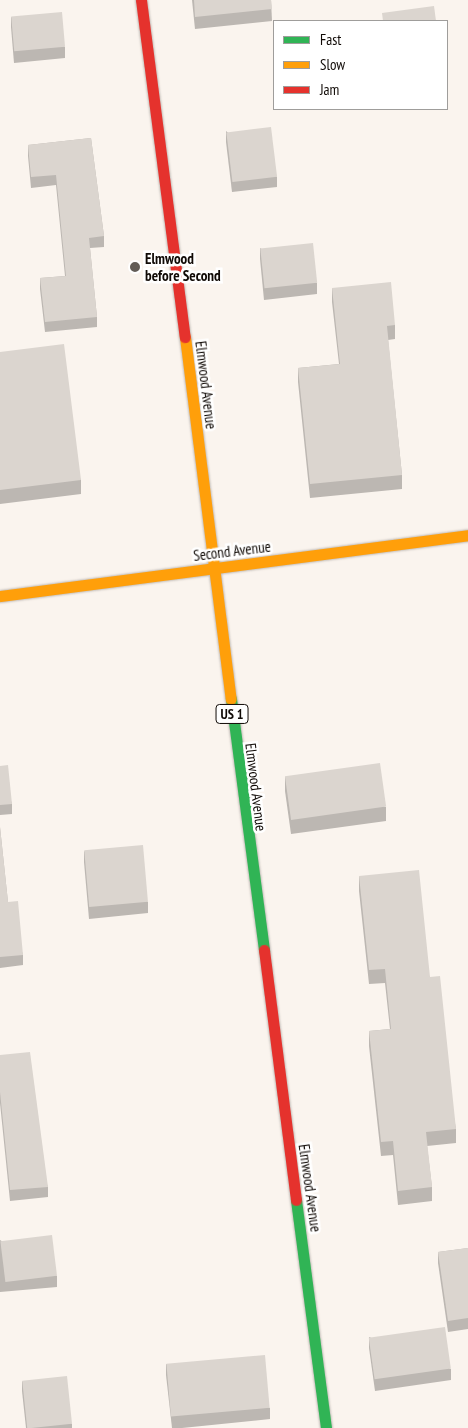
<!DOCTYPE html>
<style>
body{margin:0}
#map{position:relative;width:468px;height:1428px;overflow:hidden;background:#faf4ee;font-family:"PT Sans Narrow",sans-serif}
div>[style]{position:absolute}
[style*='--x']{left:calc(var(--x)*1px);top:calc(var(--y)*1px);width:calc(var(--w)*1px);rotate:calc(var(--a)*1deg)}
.roads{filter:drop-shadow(0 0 1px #c1bbb6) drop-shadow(0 0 1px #c1bbb6)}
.fast>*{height:11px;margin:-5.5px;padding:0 5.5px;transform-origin:5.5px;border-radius:5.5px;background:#30b455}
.slow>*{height:11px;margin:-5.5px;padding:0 5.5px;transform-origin:5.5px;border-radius:5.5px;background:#ff9f0a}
.jam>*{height:11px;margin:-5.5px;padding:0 5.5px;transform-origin:5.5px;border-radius:5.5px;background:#e5322d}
.wall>*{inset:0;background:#bcb7b2}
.building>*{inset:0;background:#dbd5cf;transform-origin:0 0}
.dots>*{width:14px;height:14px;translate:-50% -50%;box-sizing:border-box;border:2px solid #fff;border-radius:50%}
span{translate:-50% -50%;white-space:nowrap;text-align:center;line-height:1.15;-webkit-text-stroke:5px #fff;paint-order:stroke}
.shield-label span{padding:1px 4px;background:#fff;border:1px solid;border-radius:4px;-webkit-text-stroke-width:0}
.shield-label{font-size:14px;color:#100a06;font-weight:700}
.poi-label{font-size:15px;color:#100a06;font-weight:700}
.left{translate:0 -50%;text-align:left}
.street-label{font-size:15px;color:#100a06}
.legend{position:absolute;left:273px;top:20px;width:175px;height:90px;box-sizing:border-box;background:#fff;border:1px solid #9f9d9b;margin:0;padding:6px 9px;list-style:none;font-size:15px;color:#100a06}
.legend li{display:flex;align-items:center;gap:10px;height:25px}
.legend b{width:25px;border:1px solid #9f9d9b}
</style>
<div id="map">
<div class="roads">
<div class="fast">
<i style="--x:231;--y:699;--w:253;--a:82.5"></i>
<i style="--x:296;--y:1200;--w:230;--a:82.5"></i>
</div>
<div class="slow">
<i style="--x:185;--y:337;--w:365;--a:82.8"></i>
<i style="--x:0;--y:596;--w:472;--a:-7.4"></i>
</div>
<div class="jam">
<i style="--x:141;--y:0;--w:340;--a:82.6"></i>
<i style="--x:264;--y:950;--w:252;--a:82.7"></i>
</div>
</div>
<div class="wall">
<i style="clip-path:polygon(192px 0,271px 0,272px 21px,195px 29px)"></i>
<i style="clip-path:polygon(11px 17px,65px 47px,65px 58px,14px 63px,11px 27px)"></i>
<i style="clip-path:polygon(226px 131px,277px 177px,277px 187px,232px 192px,226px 142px)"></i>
<i style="clip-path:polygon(91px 138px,104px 236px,104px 247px,90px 248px,97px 317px,97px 327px,45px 332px,40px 289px,40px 278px,65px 276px,56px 185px,31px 188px,28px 156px,28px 145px)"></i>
<i style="clip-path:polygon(260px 248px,317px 283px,317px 294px,264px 300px,260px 259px)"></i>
<i style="clip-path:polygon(332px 288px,395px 325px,395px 339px,388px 340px,402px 475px,402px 489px,310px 498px,298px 382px,298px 368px,339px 364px,332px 302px)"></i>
<i style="clip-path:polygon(0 352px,81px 480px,81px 494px,0 504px)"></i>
<i style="clip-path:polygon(0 766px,12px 804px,12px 814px,0 815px)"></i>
<i style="clip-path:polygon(285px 777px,386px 807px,386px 821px,291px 834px,285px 791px)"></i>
<i style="clip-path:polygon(0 827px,8px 902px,23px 955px,23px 965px,0 968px)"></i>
<i style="clip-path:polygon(84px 851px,148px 902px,148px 913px,89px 919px,84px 862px)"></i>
<i style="clip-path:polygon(359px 876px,430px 977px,456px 1129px,456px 1143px,427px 1146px,432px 1187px,432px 1201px,398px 1205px,393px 1155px,381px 1156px,369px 1046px,369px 1031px,390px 1029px,385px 983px,369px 984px,359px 891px)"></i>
<i style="clip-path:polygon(0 1055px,48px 1187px,48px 1197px,10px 1201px,0 1103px)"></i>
<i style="clip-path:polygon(0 1240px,57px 1276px,57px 1287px,0 1292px)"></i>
<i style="clip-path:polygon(468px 1248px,468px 1329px,448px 1332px,438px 1263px,438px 1252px)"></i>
<i style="clip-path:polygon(369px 1337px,451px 1369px,451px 1380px,375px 1391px,369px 1348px)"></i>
<i style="clip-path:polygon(166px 1364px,270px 1408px,270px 1419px,182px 1428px,172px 1428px,166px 1375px)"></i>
<i style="clip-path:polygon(22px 1381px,72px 1424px,72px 1428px,26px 1428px,22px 1391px)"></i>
</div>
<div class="building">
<i style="clip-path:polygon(194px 0,271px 0,272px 9px,195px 17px)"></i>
<i style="clip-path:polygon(434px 6px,436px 21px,383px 21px,382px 13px)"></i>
<i style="left:62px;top:12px;width:35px;height:51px;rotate:85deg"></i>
<i style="left:271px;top:127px;width:50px;height:45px;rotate:83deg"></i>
<i style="clip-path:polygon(91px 138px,104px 236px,89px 238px,97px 317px,45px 322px,40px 278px,66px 276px,56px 175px,31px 177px,28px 145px)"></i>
<i style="left:313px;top:243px;width:40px;height:53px;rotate:84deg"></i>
<i style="clip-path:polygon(391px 282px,395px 325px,387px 326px,402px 475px,310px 484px,298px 368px,340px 364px,332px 288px)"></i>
<i style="clip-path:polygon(64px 344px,81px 480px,0 490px,0 352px)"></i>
<i style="left:380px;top:763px;width:44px;height:96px;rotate:82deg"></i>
<i style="clip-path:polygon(8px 765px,12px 804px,0 805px,0 766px)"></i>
<i style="clip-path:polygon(0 827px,8px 902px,18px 901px,23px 955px,0 957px)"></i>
<i style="left:143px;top:845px;width:57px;height:59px;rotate:85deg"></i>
<i style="clip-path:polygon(419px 870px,430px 977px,440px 976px,456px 1129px,426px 1132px,432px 1187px,398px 1191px,393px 1141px,381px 1142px,369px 1031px,391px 1029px,385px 969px,369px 970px,359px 876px)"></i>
<i style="clip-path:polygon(30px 1052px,48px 1187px,10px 1190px,0 1092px,0 1055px)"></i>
<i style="left:52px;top:1235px;width:41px;height:52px;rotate:83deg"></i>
<i style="clip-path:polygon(468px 1248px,468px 1318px,448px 1321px,438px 1252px)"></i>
<i style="left:445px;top:1327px;width:42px;height:77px;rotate:82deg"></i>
<i style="left:265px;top:1355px;width:53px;height:99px;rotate:85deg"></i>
<i style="left:67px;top:1376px;width:48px;height:45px;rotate:84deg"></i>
</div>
<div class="dots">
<i style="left:135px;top:267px;background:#625c57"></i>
</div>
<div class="shield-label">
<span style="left:232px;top:714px">US 1</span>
</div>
<div class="poi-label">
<span class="left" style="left:145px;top:267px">Elmwood<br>before Second</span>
</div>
<div class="street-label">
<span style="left:206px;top:385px;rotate:83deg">Elmwood Avenue</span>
<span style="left:232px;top:551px;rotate:-7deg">Second Avenue</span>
<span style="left:256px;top:787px;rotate:83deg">Elmwood Avenue</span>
<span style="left:310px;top:1188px;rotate:82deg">Elmwood Avenue</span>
</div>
<ul class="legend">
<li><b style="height:6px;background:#30b455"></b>Fast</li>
<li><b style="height:6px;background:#ff9f0a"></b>Slow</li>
<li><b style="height:6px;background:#e5322d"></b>Jam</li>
</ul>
</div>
